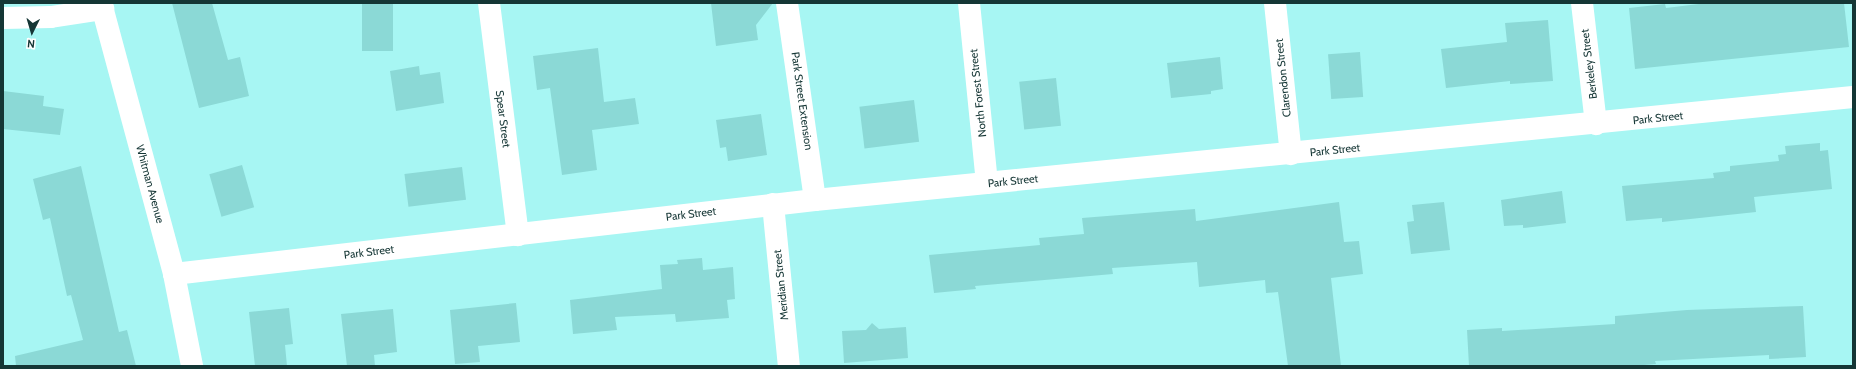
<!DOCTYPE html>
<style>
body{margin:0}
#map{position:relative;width:1856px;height:369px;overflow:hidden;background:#a7f6f3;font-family:Cabin,sans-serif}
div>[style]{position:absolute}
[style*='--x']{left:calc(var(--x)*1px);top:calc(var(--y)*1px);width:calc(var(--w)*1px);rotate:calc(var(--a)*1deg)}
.building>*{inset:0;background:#8bd9d6;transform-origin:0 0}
.minor>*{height:22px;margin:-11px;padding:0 11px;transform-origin:11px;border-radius:11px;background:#fff}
span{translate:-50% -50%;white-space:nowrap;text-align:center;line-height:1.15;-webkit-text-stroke:3.5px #fff;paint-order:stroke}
.street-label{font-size:11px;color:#153635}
.frame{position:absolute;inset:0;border:4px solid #153635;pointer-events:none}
.north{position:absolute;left:12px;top:12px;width:40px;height:40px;-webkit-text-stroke:3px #fff;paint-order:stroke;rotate:185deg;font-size:11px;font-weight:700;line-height:16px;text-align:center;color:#153635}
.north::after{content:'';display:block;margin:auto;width:14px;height:18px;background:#153635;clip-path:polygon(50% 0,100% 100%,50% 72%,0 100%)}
</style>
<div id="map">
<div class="building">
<i style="clip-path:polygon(172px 3px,212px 3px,228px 60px,240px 57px,249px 96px,199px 108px)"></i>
<i style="left:362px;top:3px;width:31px;height:48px"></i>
<i style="clip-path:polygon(711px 3px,773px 3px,756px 25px,758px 40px,716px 46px)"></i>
<i style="clip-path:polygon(1707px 3px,1844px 3px,1849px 47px,1635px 69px,1629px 8px,1665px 4px,1666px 8px)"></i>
<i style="clip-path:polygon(1548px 20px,1553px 81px,1510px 84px,1510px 81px,1446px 88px,1441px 49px,1507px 42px,1505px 23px)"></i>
<i style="clip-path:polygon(598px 48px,604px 102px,635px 98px,639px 124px,592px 130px,597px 170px,562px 175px,550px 88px,537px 90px,533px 56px)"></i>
<i style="left:1360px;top:52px;width:45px;height:32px;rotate:86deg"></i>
<i style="clip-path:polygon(1220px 57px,1223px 89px,1211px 91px,1211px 94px,1171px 98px,1167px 63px)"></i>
<i style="clip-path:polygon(419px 66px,420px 75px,440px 72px,444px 103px,396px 111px,390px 71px)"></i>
<i style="left:1056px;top:78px;width:48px;height:37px;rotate:84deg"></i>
<i style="clip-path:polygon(3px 91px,44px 96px,43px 106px,64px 109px,60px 135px,3px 129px)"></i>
<i style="left:914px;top:100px;width:42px;height:55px;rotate:83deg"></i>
<i style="clip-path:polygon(761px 114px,767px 155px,728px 161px,726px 147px,720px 148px,716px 120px)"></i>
<i style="clip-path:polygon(1820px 143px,1820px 151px,1828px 150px,1832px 189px,1754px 197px,1756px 212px,1662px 222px,1662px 218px,1626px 221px,1622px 186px,1714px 178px,1713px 173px,1730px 171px,1730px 166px,1779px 161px,1778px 155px,1786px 154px,1785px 146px)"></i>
<i style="left:242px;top:165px;width:44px;height:34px;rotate:74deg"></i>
<i style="clip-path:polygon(81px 166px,119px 332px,127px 330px,136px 366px,16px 366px,15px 356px,83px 340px,71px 295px,67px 296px,50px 218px,43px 220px,33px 179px)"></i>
<i style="left:462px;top:167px;width:33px;height:58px;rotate:83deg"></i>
<i style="clip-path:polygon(1562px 191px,1566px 223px,1523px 228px,1523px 225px,1504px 226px,1501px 200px)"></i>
<i style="clip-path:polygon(1339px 202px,1344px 242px,1359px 241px,1363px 274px,1331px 278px,1341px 366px,1288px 366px,1278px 292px,1266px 293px,1265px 280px,1199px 287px,1197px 262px,1112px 268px,1113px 274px,975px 286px,976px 289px,934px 293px,929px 255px,1040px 245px,1039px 238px,1084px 234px,1082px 218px,1195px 209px,1196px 221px)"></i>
<i style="clip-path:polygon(1444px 202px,1450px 250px,1411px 254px,1407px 222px,1414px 221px,1412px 205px)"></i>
<i style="clip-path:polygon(702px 258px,703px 270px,733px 267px,735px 299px,727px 300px,729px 318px,676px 322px,675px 314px,615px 317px,617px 330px,573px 334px,570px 300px,662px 289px,660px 265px,678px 264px,677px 260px)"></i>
<i style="clip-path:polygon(516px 303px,520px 342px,478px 346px,480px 362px,455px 364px,450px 310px)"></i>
<i style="clip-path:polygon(1803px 306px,1806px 357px,1769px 359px,1769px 355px,1655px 361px,1656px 364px,1632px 366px,1469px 366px,1467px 330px,1502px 328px,1502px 331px,1615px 324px,1615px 316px,1687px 310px)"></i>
<i style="clip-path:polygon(289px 308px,293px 344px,285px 345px,287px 366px,255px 366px,249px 312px)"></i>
<i style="clip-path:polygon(393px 309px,397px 352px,374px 355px,375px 366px,347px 366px,341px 314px)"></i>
<i style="clip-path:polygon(872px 323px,879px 329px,906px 327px,908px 358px,844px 363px,842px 331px,866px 330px)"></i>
</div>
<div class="minor">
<i style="--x:101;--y:3;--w:281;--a:74.9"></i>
<i style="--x:174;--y:274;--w:94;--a:78.9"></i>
<i style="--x:489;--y:3;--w:234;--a:82.9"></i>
<i style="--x:787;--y:3;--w:199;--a:81.9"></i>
<i style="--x:969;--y:3;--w:181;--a:84.3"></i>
<i style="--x:1275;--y:3;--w:152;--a:84"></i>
<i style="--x:1582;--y:3;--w:122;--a:83.4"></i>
<i style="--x:3;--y:18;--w:48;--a:-1.2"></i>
<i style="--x:51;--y:17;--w:53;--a:-8.7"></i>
<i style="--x:773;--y:204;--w:163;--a:84.4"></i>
<i style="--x:174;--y:274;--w:645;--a:-6.59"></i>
<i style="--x:815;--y:200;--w:1043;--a:-5.67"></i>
</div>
<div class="street-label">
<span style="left:1589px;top:64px;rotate:-97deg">Berkeley Street</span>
<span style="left:1283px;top:78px;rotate:-96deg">Clarendon Street</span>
<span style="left:978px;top:93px;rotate:-96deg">North Forest Street</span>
<span style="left:802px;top:101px;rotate:82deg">Park Street Extension</span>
<span style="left:1658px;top:118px;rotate:-6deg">Park Street</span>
<span style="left:503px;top:119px;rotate:83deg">Spear Street</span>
<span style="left:1335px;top:150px;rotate:-6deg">Park Street</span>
<span style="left:1013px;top:181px;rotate:-6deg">Park Street</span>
<span style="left:150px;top:184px;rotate:75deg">Whitman Avenue</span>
<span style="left:691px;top:214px;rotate:-7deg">Park Street</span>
<span style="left:369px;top:252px;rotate:-7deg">Park Street</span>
<span style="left:781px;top:285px;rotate:-96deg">Meridian Street</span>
</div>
<div class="frame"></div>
<div class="north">N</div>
</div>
